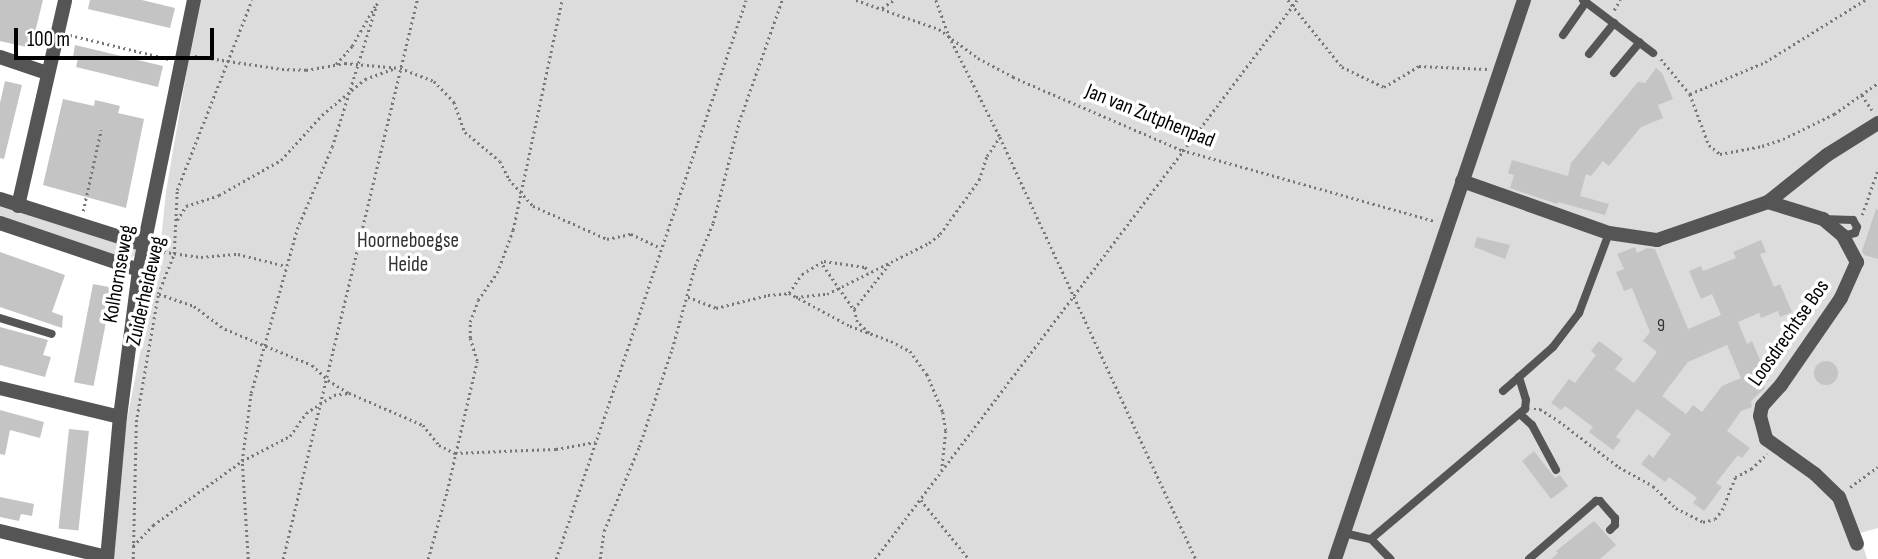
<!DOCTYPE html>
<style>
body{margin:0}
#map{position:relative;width:1878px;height:559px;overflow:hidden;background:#fff;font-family:"Sofia Sans Condensed",sans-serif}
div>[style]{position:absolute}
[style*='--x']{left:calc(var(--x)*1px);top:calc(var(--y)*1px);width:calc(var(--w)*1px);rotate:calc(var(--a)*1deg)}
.green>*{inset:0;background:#dcdcdc}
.building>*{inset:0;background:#c4c4c4;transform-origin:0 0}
.round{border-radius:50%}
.path>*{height:2.5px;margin-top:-1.25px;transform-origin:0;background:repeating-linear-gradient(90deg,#777 0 2px,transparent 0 5.5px)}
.service>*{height:8px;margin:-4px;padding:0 4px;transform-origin:4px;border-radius:4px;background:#555}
.minor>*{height:14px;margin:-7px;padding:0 7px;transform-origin:7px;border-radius:7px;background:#555}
span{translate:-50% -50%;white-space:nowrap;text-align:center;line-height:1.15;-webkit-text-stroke:7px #fff;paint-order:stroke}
.number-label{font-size:18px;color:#313131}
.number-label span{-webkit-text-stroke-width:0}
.street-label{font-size:21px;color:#000}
.park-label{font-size:21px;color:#333}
.scale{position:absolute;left:14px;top:28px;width:200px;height:32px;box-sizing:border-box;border:4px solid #000;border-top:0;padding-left:9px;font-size:21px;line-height:24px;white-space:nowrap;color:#000;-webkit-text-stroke:5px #fff;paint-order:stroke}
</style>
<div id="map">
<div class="green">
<i style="clip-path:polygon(199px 0,1878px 0,1878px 528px,1860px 533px,1857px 525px,1867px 559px,111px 559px,125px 430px,160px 251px,166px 191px)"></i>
<i style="clip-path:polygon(0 201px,136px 248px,136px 255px,130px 258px,119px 256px,0 216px)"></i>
</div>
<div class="building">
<i style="clip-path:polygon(0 0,43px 0,31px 48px,0 41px)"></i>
<i style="clip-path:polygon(90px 0,142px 0,175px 8px,170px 28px,88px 9px)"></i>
<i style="clip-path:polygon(75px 45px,163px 66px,158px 87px,76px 67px,78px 58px,73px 57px)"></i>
<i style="clip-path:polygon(1656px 68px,1662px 73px,1673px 99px,1658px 105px,1663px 118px,1641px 127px,1609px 166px,1603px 161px,1591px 176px,1586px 174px,1580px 196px,1609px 204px,1605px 215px,1558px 202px,1557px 204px,1510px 188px,1514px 175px,1508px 173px,1512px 160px,1568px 176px,1571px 163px,1638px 82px,1645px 83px)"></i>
<i style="clip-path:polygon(5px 81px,22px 85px,4px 159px,0 158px,0 103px)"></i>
<i style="clip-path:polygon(63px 99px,94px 106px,95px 100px,108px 103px,120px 106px,118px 113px,144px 119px,126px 208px,43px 185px)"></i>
<i style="clip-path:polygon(1876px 209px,1878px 210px,1878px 259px,1864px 255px,1862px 251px)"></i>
<i style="clip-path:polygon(1477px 237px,1510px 245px,1505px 259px,1474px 247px)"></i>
<i style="clip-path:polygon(evenodd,1761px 240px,1766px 252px,1760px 254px,1774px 287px,1780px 284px,1792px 312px,1780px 317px,1778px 311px,1761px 318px,1759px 313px,1738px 322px,1747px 344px,1752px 341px,1769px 381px,1763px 383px,1765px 388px,1751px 401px,1752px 407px,1741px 411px,1727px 431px,1750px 448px,1742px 458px,1738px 455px,1716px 483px,1722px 487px,1704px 511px,1693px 503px,1697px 498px,1669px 477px,1665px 482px,1641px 464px,1649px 454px,1653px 458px,1671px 434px,1637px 409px,1616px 437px,1621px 440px,1613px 450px,1589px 432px,1593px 427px,1565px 406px,1561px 410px,1551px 403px,1569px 379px,1575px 383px,1596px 355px,1591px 351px,1599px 341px,1623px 359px,1615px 369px,1634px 383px,1657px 352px,1643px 341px,1650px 332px,1632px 288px,1624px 291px,1616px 272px,1624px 269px,1617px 254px,1635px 247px,1637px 253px,1647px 248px,1655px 249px,1688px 329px,1721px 315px,1712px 294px,1701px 299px,1689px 271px,1701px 266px,1703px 271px,1736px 258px,1733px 252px,1761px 240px,1727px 345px,1741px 378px,1722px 386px,1702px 412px,1693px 405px,1686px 414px,1662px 396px,1688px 362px,1727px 345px)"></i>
<i style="clip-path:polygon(0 252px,65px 275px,52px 312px,63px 316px,62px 328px,0 307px)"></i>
<i style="left:93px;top:284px;width:20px;height:100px;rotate:11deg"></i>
<i style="clip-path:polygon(0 327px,48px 340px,43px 355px,51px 357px,45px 377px,0 365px)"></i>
<i class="round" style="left:1814px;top:361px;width:24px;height:24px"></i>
<i style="clip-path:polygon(0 410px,44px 422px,40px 438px,10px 430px,5px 455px,0 454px)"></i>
<i style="left:69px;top:429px;width:20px;height:100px;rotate:6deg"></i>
<i style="clip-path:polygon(1534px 451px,1555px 478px,1560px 475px,1568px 486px,1551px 499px,1522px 461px)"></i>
<i style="clip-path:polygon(0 497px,34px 504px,32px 516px,21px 514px,19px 521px,0 517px)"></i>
<i style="clip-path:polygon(1594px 521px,1616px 545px,1600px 559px,1551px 559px,1558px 553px,1556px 551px)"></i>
</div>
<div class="path">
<i style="--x:856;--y:0;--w:88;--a:19.3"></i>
<i style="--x:939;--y:29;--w:49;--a:36.6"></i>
<i style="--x:978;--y:58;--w:40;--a:28"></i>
<i style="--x:1013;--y:77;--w:184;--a:23.4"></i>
<i style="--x:1182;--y:150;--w:262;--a:15.7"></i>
<i style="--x:936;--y:0;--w:38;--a:70"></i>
<i style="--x:949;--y:36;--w:113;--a:63.2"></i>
<i style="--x:1000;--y:137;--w:465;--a:65.1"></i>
<i style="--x:1288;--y:0;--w:86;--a:51.1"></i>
<i style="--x:1342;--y:67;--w:47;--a:25.5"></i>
<i style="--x:1384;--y:87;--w:41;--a:-31"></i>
<i style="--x:1419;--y:66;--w:68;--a:2.5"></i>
<i style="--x:882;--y:8;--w:14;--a:-34"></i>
<i style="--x:1614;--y:10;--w:12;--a:-59"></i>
<i style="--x:70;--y:35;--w:102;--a:13.6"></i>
<i style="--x:195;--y:56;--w:88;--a:8.5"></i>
<i style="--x:282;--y:69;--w:24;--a:2"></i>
<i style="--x:306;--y:70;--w:40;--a:-10"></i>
<i style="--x:345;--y:63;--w:55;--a:5.2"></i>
<i style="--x:400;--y:68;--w:36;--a:21"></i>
<i style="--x:434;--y:81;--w:29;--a:46"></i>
<i style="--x:454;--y:102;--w:32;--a:70"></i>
<i style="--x:465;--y:132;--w:45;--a:39.6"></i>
<i style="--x:500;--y:161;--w:20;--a:63"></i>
<i style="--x:509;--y:179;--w:36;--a:48"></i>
<i style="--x:533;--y:206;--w:81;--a:24"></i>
<i style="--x:607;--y:239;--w:25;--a:-12"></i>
<i style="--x:631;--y:234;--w:31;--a:25"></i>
<i style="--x:1661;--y:59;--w:45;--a:50.4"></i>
<i style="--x:1690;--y:94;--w:54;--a:69.6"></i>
<i style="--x:1709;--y:145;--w:14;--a:39"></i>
<i style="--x:1720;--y:154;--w:43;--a:-10.8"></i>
<i style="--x:1762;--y:146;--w:22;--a:-18"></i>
<i style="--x:1783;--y:139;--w:57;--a:-26.1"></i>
<i style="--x:1834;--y:114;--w:54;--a:-35.2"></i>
<i style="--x:336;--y:64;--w:24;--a:-48"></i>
<i style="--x:352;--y:46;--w:46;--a:-60.1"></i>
<i style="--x:1690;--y:94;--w:82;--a:-23.1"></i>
<i style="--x:1765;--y:62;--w:118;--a:-31.8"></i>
<i style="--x:1862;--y:95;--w:18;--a:56"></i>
<i style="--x:83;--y:211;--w:83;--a:-77.5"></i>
<i style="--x:1862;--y:215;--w:49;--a:-70.8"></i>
<i style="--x:177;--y:220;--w:17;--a:-57"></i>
<i style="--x:186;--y:206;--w:35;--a:-18"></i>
<i style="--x:219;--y:195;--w:71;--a:-29.4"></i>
<i style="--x:281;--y:160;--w:61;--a:-47.7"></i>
<i style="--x:322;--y:115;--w:56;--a:-39.9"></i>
<i style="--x:365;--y:79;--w:30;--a:-20"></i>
<i style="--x:158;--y:251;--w:43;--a:7.9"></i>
<i style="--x:201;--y:257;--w:37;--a:-5"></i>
<i style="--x:238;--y:254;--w:49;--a:14"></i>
<i style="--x:823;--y:265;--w:52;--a:55.1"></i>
<i style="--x:789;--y:293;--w:23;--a:-56"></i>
<i style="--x:802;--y:274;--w:26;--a:-31"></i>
<i style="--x:824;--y:261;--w:41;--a:8.3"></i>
<i style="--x:865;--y:267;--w:6;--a:45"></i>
<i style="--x:159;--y:294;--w:37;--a:19"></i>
<i style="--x:194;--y:306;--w:39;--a:37"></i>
<i style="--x:225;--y:329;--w:94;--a:22.5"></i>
<i style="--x:312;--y:365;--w:22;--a:43"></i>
<i style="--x:328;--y:380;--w:25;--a:32"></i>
<i style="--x:688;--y:297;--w:30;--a:21"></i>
<i style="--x:716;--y:308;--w:54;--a:-14"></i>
<i style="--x:768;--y:295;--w:21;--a:-5"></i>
<i style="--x:789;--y:293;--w:69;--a:28.4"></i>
<i style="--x:850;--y:326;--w:44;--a:20.1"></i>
<i style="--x:891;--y:341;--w:21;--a:28"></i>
<i style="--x:910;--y:351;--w:29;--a:54"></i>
<i style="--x:927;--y:374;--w:41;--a:67.2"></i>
<i style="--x:943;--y:412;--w:19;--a:81"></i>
<i style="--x:946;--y:431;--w:39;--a:96"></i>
<i style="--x:796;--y:297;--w:31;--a:-6"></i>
<i style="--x:827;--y:294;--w:114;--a:-26.6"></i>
<i style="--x:929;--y:243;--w:14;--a:-39"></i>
<i style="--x:940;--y:234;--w:67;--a:-54.2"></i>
<i style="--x:979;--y:180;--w:25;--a:-72"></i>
<i style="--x:987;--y:156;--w:22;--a:-56"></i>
<i style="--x:869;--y:333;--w:16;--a:-137"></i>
<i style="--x:857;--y:322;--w:13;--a:-103"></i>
<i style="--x:854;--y:309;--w:58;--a:-52"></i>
<i style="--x:1534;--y:409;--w:6;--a:0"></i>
<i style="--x:1540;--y:409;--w:22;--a:32"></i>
<i style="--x:1559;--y:421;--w:76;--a:37.5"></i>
<i style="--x:1619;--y:467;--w:39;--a:29"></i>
<i style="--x:1653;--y:486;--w:32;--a:44"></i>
<i style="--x:1676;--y:508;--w:30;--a:27"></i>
<i style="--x:1703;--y:522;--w:12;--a:-14"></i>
<i style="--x:1715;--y:519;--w:11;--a:-52"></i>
<i style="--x:1722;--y:510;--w:35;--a:-68"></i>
<i style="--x:1735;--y:477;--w:18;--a:-27"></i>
<i style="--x:1751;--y:469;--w:22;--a:-43"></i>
<i style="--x:1850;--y:487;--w:34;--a:-36"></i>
<i style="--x:921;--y:500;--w:76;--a:50.9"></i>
<i style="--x:133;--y:546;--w:29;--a:-46"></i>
<i style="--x:153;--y:525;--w:110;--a:-35.7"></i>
<i style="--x:242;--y:461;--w:54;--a:-27.5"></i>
<i style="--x:290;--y:436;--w:28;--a:-55"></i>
<i style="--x:306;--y:413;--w:33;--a:-33"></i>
<i style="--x:334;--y:395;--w:15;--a:-8"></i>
<i style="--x:349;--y:393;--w:81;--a:23.4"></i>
<i style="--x:423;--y:425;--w:26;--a:51"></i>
<i style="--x:439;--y:445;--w:18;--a:27"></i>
<i style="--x:455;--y:453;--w:101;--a:-2.3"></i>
<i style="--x:556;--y:449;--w:40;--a:-10"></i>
<i style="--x:133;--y:559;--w:137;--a:-88.7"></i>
<i style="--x:136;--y:422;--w:130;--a:-80.2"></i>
<i style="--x:158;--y:294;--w:43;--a:-68.2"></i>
<i style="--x:174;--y:254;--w:64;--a:-87.3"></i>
<i style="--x:177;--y:190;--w:204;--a:-68.5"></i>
<i style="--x:248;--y:559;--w:98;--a:-93.5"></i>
<i style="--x:242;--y:461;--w:69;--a:-82.5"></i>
<i style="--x:251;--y:393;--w:170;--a:-74.3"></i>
<i style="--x:297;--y:229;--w:89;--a:-66.9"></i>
<i style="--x:332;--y:147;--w:154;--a:-72.6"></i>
<i style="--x:283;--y:559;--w:575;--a:-76.52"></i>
<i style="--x:428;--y:559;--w:71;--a:-74.4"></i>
<i style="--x:447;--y:491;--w:133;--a:-77"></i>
<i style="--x:477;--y:361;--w:24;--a:-107"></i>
<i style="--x:470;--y:338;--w:16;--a:-90"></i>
<i style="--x:470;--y:322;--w:23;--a:-70"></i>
<i style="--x:478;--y:300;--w:33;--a:-55"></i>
<i style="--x:497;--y:273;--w:46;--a:-69.6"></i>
<i style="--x:513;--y:230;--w:235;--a:-78"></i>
<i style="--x:556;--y:559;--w:590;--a:-71.23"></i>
<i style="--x:600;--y:559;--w:28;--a:-82"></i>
<i style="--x:604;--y:531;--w:91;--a:-67.4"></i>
<i style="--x:639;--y:447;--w:103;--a:-71.4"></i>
<i style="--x:672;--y:349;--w:86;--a:-74.5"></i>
<i style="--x:695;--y:266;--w:47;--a:-67.3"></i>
<i style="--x:713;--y:223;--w:104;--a:-75.6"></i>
<i style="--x:739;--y:122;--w:129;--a:-70.6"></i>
<i style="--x:875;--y:559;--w:700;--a:-52.95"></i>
</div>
<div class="service">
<i style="--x:1583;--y:0;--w:88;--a:37.1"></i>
<i style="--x:1563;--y:35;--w:40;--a:-55.1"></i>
<i style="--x:1589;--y:54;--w:40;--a:-51"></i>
<i style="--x:1614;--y:73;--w:40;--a:-50"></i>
<i style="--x:1823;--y:219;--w:30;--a:2"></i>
<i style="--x:1853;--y:220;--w:8;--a:60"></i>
<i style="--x:1857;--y:227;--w:6;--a:108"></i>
<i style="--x:1855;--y:233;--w:12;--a:166"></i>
<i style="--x:0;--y:318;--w:54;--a:17.1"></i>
<i style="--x:1503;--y:391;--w:21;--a:-41"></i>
<i style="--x:1520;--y:414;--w:16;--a:43"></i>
<i style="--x:1532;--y:425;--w:51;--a:61.9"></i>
<i style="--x:1344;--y:533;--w:28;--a:13"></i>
<i style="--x:1371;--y:539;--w:28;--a:46"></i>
<i style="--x:1371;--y:539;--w:202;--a:-40.2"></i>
<i style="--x:1525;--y:409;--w:9;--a:-84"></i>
<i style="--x:1526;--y:400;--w:24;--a:-107"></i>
<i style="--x:1519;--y:377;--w:45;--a:-41.4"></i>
<i style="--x:1553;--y:347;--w:43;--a:-52.6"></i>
<i style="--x:1579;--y:313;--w:85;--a:-69.4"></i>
<i style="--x:1529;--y:559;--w:89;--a:-40.9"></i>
<i style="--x:1596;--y:501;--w:4;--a:0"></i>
<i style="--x:1600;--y:501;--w:23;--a:49"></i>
<i style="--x:1615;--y:518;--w:7;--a:90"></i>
<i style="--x:1615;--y:525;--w:7;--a:135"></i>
</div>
<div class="minor">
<i style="--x:0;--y:57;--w:50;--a:18.8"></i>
<i style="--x:1462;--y:181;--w:156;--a:19.5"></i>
<i style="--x:1609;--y:233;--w:49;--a:8.3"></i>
<i style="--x:1657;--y:240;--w:117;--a:-18.9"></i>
<i style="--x:1768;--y:202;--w:75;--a:-38.5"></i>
<i style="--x:1827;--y:155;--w:60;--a:-32.1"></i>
<i style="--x:0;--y:199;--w:152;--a:17.6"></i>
<i style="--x:1768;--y:202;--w:58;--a:17.2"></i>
<i style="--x:1823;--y:219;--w:26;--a:40"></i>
<i style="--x:1843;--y:236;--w:30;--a:62"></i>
<i style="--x:1857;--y:262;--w:39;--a:114"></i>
<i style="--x:1841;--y:298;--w:106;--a:124.6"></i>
<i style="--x:1781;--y:385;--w:28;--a:132"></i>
<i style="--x:1762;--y:406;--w:10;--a:101"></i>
<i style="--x:1760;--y:416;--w:24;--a:75"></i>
<i style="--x:1766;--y:439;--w:60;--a:35.5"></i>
<i style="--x:1815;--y:474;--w:33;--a:44"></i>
<i style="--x:1839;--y:497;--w:50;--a:69"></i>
<i style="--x:18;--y:206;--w:211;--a:-77.1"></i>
<i style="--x:0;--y:223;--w:147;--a:18.7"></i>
<i style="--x:0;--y:388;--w:123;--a:13.6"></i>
<i style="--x:0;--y:531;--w:110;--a:13.7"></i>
<i style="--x:107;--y:559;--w:143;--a:-84.8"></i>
<i style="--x:120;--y:417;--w:148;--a:-82.6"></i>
<i style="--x:139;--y:270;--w:276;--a:-78.5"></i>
<i style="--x:1335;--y:559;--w:590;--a:-71.32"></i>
</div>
<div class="number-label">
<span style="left:1661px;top:326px">9</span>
</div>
<div class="street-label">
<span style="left:1150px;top:116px;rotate:22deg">Jan van Zutphenpad</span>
<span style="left:119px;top:274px;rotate:-80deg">Kolhornseweg</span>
<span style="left:146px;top:291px;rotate:-77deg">Zuiderheideweg</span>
<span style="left:1789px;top:333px;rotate:-55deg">Loosdrechtse Bos</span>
</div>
<div class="park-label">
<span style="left:408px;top:253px">Hoorneboegse<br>Heide</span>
</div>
<div class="scale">100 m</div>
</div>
